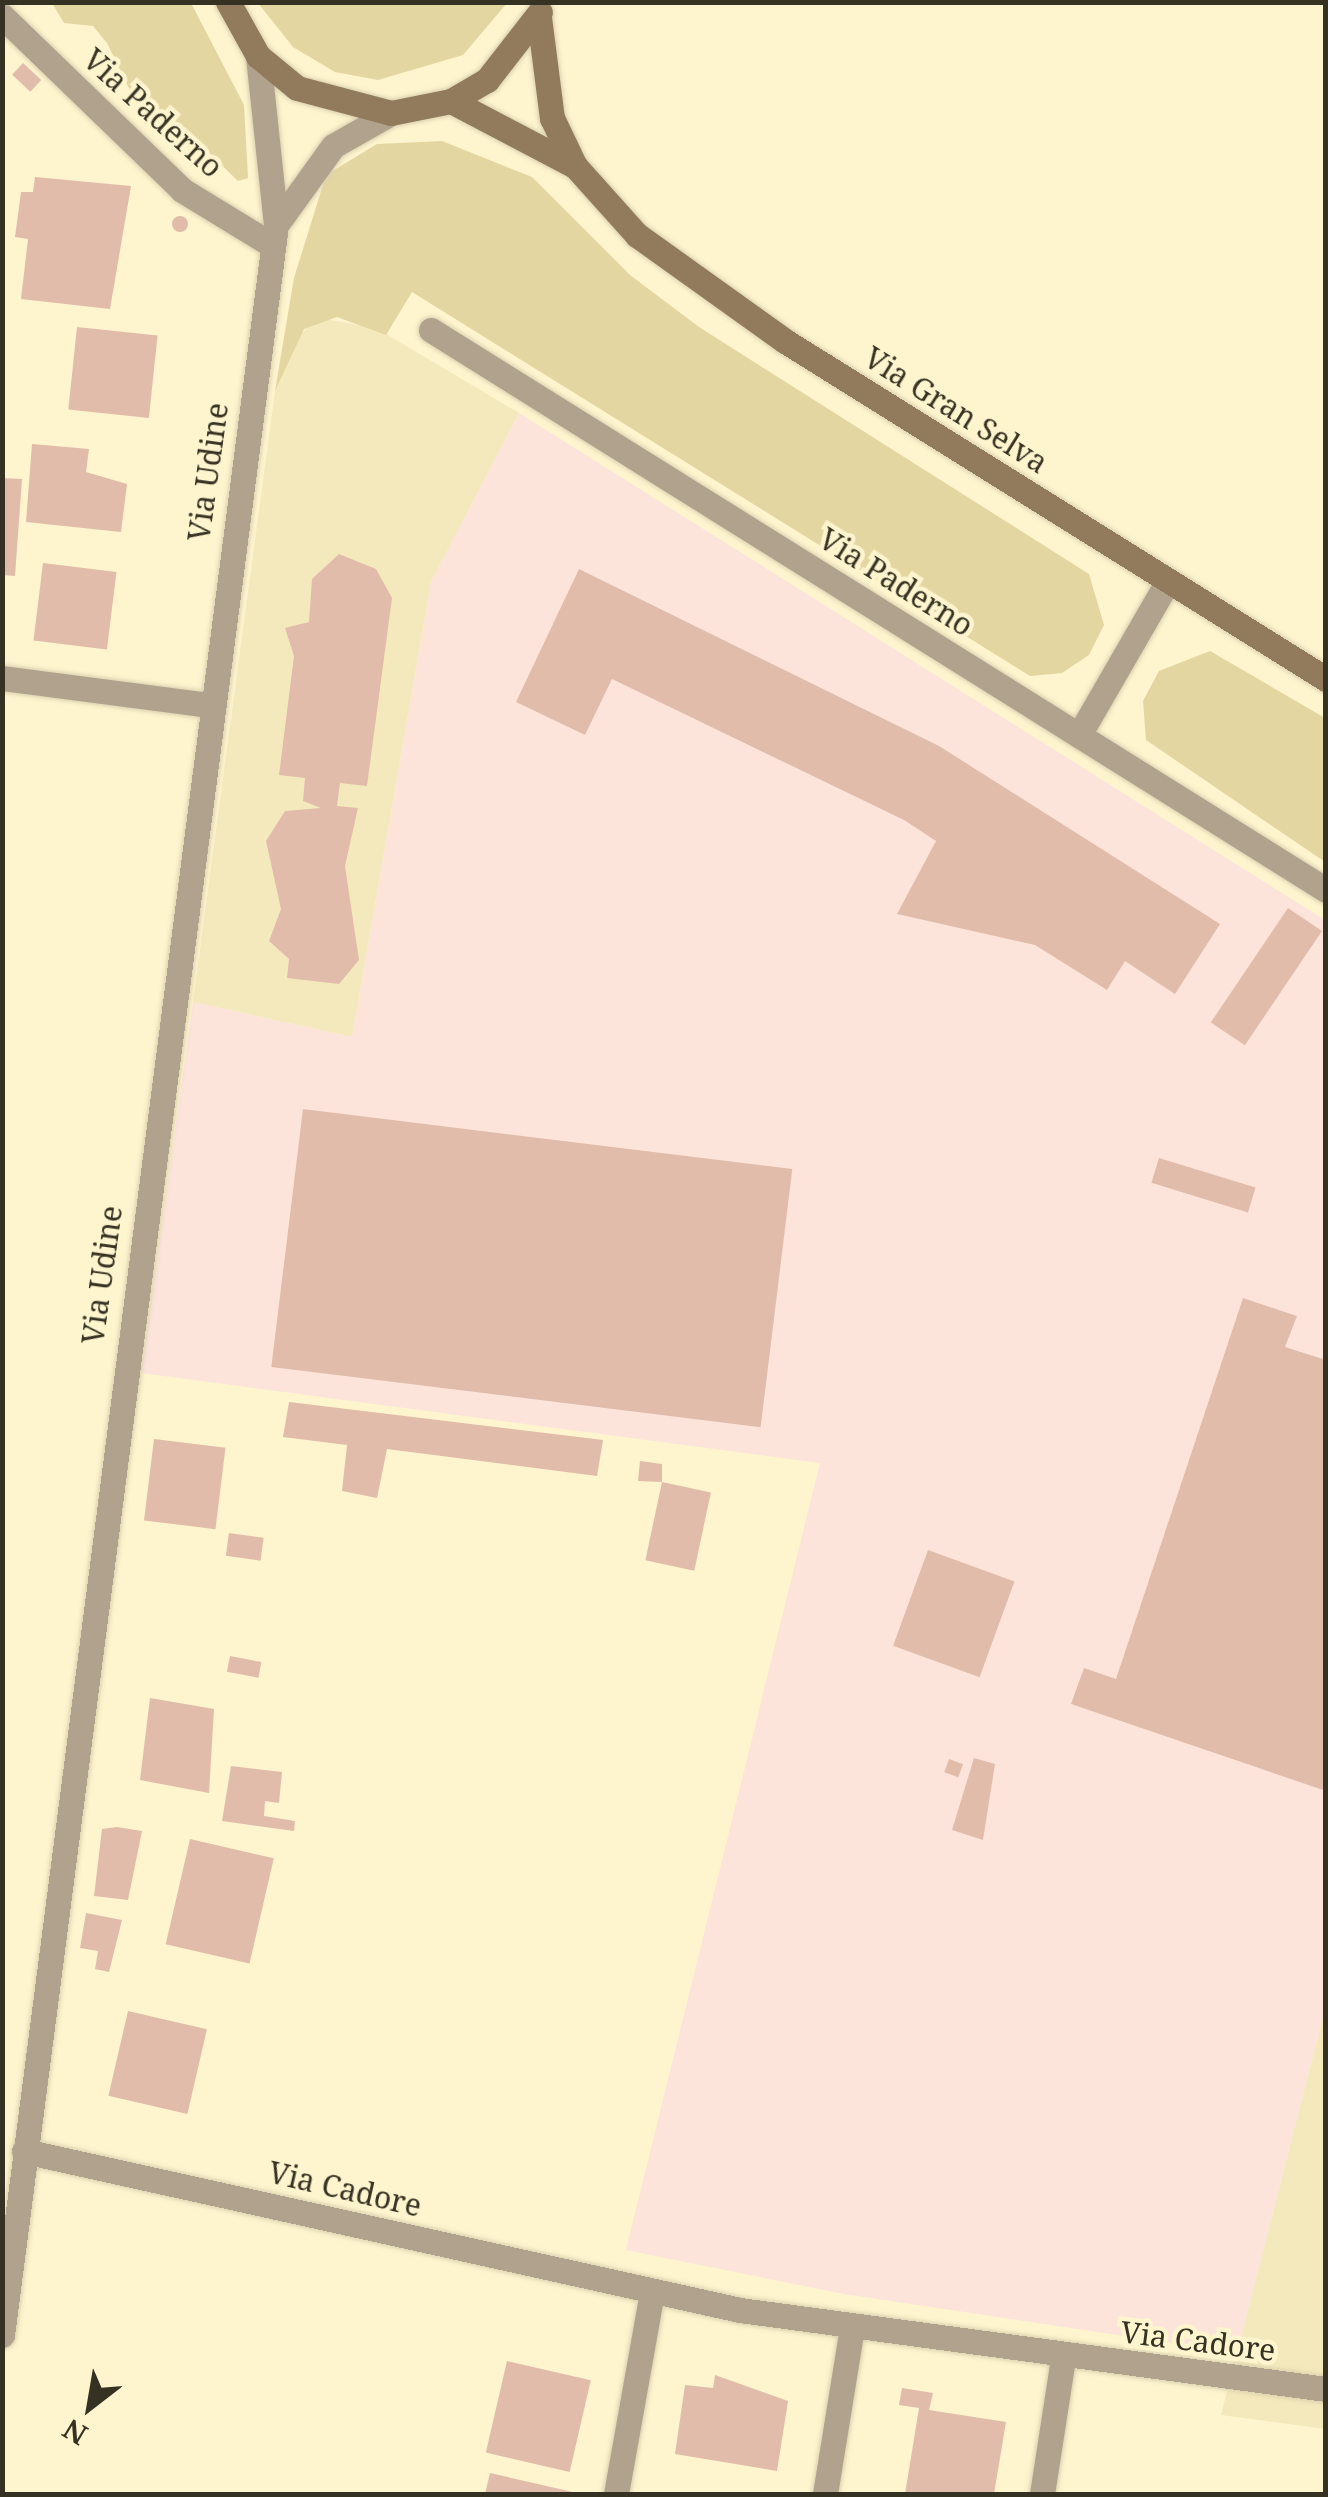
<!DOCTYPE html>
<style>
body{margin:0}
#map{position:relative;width:1328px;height:2497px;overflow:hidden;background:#fef4ce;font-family:"Noto Serif",serif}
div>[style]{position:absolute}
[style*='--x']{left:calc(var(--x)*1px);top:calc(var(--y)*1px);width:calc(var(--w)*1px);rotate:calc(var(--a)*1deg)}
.built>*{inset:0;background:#f4e9bc}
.industrial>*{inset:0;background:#fce4db}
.green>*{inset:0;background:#e4d6a1}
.building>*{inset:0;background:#e2bcaa;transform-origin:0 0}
.round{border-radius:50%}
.roads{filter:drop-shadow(0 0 2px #dad1af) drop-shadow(0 0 2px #dad1af)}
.minor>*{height:25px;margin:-12.5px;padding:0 12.5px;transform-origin:12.5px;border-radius:12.5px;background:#b1a28e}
.tertiary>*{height:25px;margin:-12.5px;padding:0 12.5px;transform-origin:12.5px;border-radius:12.5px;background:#b1a28e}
.secondary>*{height:25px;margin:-12.5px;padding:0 12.5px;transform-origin:12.5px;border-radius:12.5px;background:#917b5c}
span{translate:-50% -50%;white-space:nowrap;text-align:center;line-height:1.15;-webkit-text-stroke:9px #fef4ce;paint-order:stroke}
.street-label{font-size:30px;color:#363223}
.frame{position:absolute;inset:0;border:5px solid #363223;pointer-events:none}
.north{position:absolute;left:40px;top:2357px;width:100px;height:100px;-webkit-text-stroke:8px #fef4ce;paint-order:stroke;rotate:211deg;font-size:28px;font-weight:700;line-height:40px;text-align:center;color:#363223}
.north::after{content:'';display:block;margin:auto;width:35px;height:45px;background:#363223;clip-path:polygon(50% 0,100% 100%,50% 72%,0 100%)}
</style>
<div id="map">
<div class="built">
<i style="clip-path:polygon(319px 318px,376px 328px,519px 413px,431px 582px,352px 1037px,193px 1002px,275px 391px,291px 342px)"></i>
<i style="clip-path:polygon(1325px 2009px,1325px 2429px,1221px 2415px)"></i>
</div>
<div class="industrial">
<i style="clip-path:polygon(519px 413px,1325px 920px,1325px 2009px,1237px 2353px,844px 2294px,626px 2250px,820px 1463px,141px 1373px,193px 1002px,352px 1037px,431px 582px)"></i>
</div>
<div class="green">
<i style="clip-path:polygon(52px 3px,191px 3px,244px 105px,248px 178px,238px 181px,198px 142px,171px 138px,142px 115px,107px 43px,93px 26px,64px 23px)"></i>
<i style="clip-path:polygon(258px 3px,258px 2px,507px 3px,463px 55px,378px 80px,335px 72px,293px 47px)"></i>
<i style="clip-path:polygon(442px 141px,532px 177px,630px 275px,699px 327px,1089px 574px,1104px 625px,1089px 655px,1062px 673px,1030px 676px,412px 292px,386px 335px,337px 317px,304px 329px,275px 391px,294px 278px,326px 175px,377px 144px)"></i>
<i style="clip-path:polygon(1210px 651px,1325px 718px,1325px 862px,1146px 740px,1143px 701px,1159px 671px)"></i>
</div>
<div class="building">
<i style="left:23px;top:63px;width:25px;height:16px;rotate:43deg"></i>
<i style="clip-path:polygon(35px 177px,131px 186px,110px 309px,21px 299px,28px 239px,15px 237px,21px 192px,33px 192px)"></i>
<i class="round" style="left:172px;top:216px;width:16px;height:16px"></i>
<i style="left:77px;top:327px;width:81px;height:83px;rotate:6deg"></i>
<i style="clip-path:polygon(32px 444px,89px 449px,86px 472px,127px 484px,121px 532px,26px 522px)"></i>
<i style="clip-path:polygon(2px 478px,22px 479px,15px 576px,2px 575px)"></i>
<i style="clip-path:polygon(339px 554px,376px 569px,392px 598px,367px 786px,340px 783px,337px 806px,358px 808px,345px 866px,359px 960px,339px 984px,287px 978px,289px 959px,269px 941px,281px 909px,266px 841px,285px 811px,321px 808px,303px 801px,305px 778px,279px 775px,294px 656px,285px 628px,309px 622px,312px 579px)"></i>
<i style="left:43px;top:563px;width:74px;height:78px;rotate:7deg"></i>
<i style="clip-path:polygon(579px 569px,939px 746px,1220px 924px,1175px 994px,1125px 961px,1107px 990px,1035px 945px,897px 914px,936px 841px,904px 820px,612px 679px,585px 735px,516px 702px)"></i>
<i style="left:1288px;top:908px;width:41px;height:138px;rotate:34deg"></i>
<i style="left:303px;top:1109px;width:493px;height:260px;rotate:7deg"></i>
<i style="left:1159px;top:1158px;width:101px;height:26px;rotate:17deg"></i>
<i style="clip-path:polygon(1243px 1298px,1297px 1316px,1285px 1347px,1326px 1360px,1326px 1791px,1071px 1704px,1084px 1668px,1116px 1679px)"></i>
<i style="clip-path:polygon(289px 1402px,603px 1440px,597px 1476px,387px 1449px,377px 1498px,342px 1491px,347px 1445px,283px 1437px)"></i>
<i style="left:154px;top:1439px;width:72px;height:82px;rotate:7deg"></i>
<i style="clip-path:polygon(640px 1461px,662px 1464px,662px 1482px,638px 1481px)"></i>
<i style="left:662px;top:1482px;width:50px;height:80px;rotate:12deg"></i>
<i style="left:229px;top:1533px;width:35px;height:23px;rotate:8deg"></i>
<i style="left:928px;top:1550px;width:92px;height:102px;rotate:20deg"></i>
<i style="left:230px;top:1656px;width:32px;height:16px;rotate:11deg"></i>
<i style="clip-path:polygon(150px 1698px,214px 1709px,209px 1793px,140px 1780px)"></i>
<i style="clip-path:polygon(974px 1758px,995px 1764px,983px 1840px,952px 1830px)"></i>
<i style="left:949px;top:1759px;width:15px;height:14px;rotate:20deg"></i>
<i style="clip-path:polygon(231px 1766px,282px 1772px,279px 1803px,265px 1801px,264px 1816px,295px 1821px,294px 1831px,222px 1821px)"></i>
<i style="clip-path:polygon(117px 1827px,142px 1831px,128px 1900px,94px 1896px,102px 1829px)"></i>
<i style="left:190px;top:1839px;width:86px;height:108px;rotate:13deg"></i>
<i style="clip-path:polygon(86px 1913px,122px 1920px,109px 1972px,95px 1969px,98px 1951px,80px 1948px)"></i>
<i style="left:128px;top:2011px;width:81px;height:87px;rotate:13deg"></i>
<i style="left:507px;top:2361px;width:86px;height:94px;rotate:13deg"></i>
<i style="clip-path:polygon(715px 2375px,788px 2401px,777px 2471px,675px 2454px,685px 2385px,713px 2388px)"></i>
<i style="clip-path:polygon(902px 2388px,933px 2393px,929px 2410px,1006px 2422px,994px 2494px,905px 2494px,919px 2408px,899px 2405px)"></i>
<i style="clip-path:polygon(490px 2473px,577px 2493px,577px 2494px,485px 2494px)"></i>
</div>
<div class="roads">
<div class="minor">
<i style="--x:2;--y:16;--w:250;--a:44"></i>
<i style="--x:182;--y:190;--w:105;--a:31.4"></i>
<i style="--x:431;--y:330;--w:1056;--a:32.03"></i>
<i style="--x:2;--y:678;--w:211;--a:7.4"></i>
<i style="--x:1079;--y:735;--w:178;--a:-60"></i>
<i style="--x:24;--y:2151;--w:733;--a:12.52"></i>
<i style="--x:740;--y:2310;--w:591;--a:7.68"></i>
<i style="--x:616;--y:2494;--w:206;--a:-79.9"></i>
<i style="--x:825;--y:2494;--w:169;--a:-80.8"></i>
<i style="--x:1042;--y:2494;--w:138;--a:-81.2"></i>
</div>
<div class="tertiary">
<i style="--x:279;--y:221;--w:92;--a:-54.2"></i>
<i style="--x:333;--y:146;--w:67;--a:-29.6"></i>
<i style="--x:2;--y:2335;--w:2128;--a:-82.6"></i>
<i style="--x:276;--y:225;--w:170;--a:-96.1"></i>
</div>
<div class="secondary">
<i style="--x:228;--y:2;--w:62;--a:60.9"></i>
<i style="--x:258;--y:56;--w:50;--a:39.4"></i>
<i style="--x:297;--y:88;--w:97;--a:14.9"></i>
<i style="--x:391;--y:113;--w:61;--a:-11.3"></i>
<i style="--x:451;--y:101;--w:42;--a:-30.3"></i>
<i style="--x:487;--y:80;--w:86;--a:-52.1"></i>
<i style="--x:539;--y:17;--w:102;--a:82.7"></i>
<i style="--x:552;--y:118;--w:53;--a:64.4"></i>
<i style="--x:575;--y:166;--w:93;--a:48.1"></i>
<i style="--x:637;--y:235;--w:182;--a:35.6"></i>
<i style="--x:785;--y:341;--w:638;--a:32"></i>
<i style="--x:451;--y:101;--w:140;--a:27.7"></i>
</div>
</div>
<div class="street-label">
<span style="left:153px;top:113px;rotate:42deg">Via Paderno</span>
<span style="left:956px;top:410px;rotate:32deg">Via Gran Selva</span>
<span style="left:208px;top:472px;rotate:-82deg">Via Udine</span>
<span style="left:896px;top:582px;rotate:32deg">Via Paderno</span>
<span style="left:102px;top:1275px;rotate:-82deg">Via Udine</span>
<span style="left:345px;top:2189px;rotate:13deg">Via Cadore</span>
<span style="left:1198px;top:2341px;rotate:7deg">Via Cadore</span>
</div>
<div class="frame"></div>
<div class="north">N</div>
</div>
